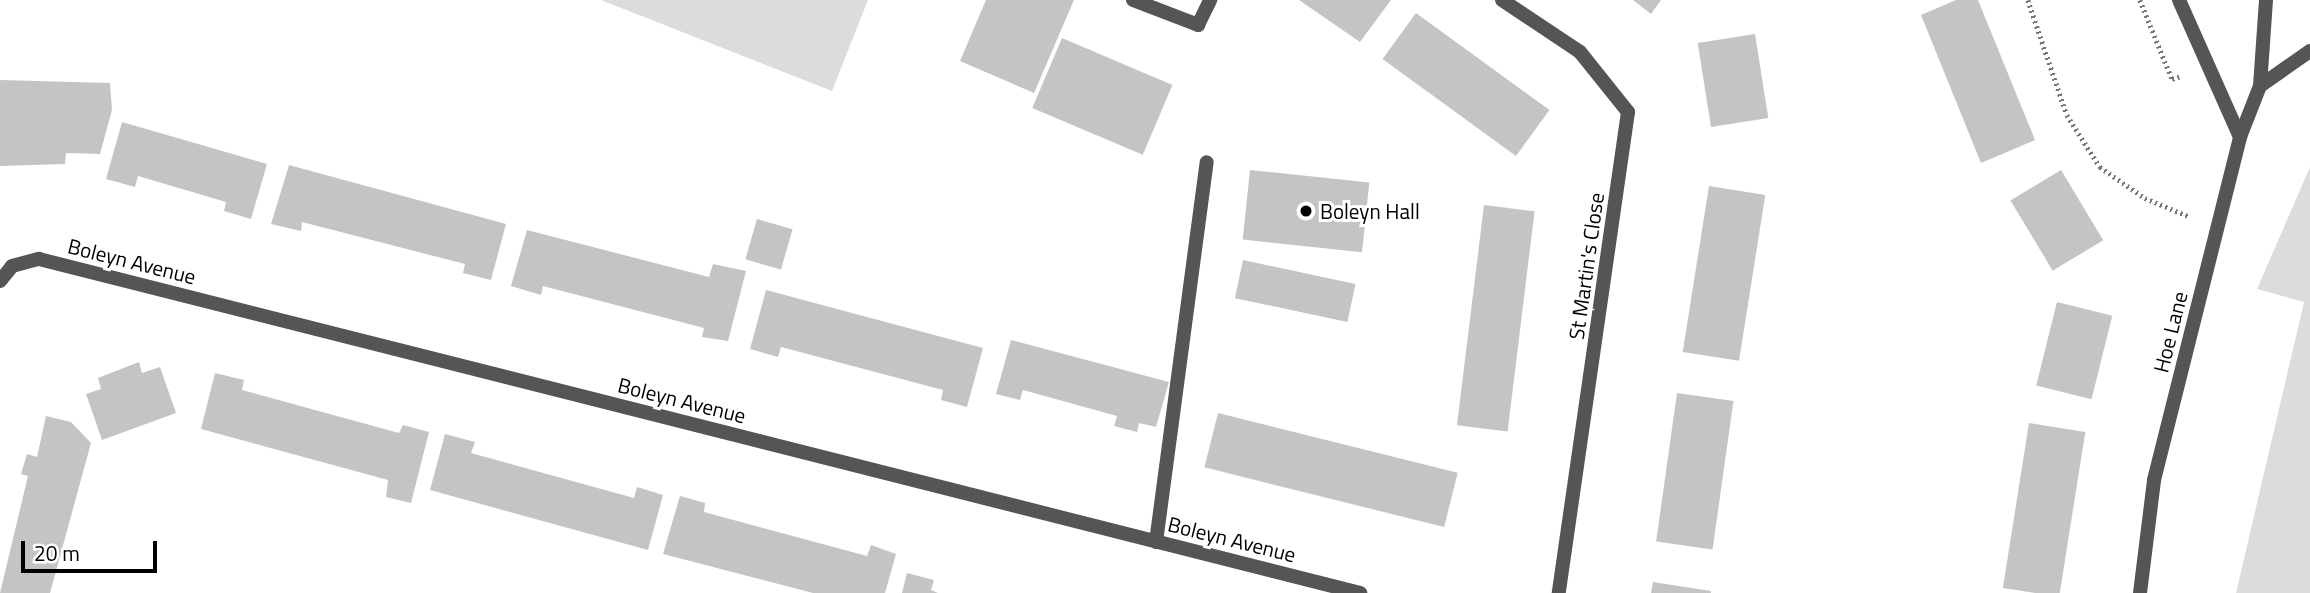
<!DOCTYPE html>
<style>
body{margin:0}
#map{position:relative;width:2310px;height:593px;overflow:hidden;background:#fff;font-family:"Titillium Web",sans-serif}
div>[style]{position:absolute}
[style*='--x']{left:calc(var(--x)*1px);top:calc(var(--y)*1px);width:calc(var(--w)*1px);rotate:calc(var(--a)*1deg)}
.green>*{inset:0;background:#dcdcdc}
.building>*{inset:0;background:#c4c4c4;transform-origin:0 0}
.path>*{height:4.5px;margin-top:-2.25px;transform-origin:0;background:repeating-linear-gradient(90deg,#777 0 2px,transparent 0 5.5px)}
.service>*{height:14px;margin:-7px;padding:0 7px;transform-origin:7px;border-radius:7px;background:#555}
.minor>*{height:14px;margin:-7px;padding:0 7px;transform-origin:7px;border-radius:7px;background:#555}
.dots>*{width:19px;height:19px;translate:-50% -50%;box-sizing:border-box;border:4px solid #fff;border-radius:50%}
span{translate:-50% -50%;white-space:nowrap;text-align:center;line-height:1.15;-webkit-text-stroke:6px #fff;paint-order:stroke}
.poi-label{font-size:21px;color:#000}
.left{translate:0 -50%;text-align:left}
.street-label{font-size:21px;color:#000}
.scale{position:absolute;left:21px;top:541px;width:136px;height:32px;box-sizing:border-box;border:4px solid #000;border-top:0;padding-left:9px;font-size:21px;line-height:24px;white-space:nowrap;color:#000;-webkit-text-stroke:5px #fff;paint-order:stroke}
</style>
<div id="map">
<div class="green">
<i style="clip-path:polygon(601px 0,868px 0,832px 91px)"></i>
<i style="clip-path:polygon(2310px 167px,2310px 593px,2236px 593px,2304px 302px,2257px 289px)"></i>
</div>
<div class="building">
<i style="clip-path:polygon(986px 0,1074px 0,1034px 93px,960px 61px)"></i>
<i style="clip-path:polygon(1299px 0,1391px 0,1360px 42px)"></i>
<i style="clip-path:polygon(1633px 0,1661px 0,1651px 14px)"></i>
<i style="clip-path:polygon(1956px 0,1978px 0,2035px 140px,1981px 163px,1921px 15px)"></i>
<i style="left:1416px;top:13px;width:165px;height:57px;rotate:36deg"></i>
<i style="left:1755px;top:34px;width:85px;height:58px;rotate:81deg"></i>
<i style="left:1062px;top:38px;width:120px;height:76px;rotate:23deg"></i>
<i style="clip-path:polygon(0 80px,110px 83px,112px 110px,100px 154px,66px 153px,65px 164px,0 166px)"></i>
<i style="clip-path:polygon(122px 122px,267px 164px,251px 219px,224px 211px,226px 202px,138px 176px,135px 187px,106px 179px)"></i>
<i style="clip-path:polygon(289px 165px,506px 224px,491px 280px,463px 273px,465px 264px,302px 222px,301px 231px,271px 224px)"></i>
<i style="left:1250px;top:170px;width:120px;height:70px;rotate:6deg"></i>
<i style="left:2061px;top:170px;width:82px;height:59px;rotate:59deg"></i>
<i style="left:1709px;top:186px;width:57px;height:168px;rotate:9deg"></i>
<i style="left:1484px;top:205px;width:51px;height:222px;rotate:7deg"></i>
<i style="left:757px;top:219px;width:37px;height:42px;rotate:16deg"></i>
<i style="clip-path:polygon(527px 230px,709px 277px,713px 264px,746px 271px,728px 341px,702px 337px,704px 328px,543px 286px,541px 295px,511px 286px)"></i>
<i style="left:1243px;top:260px;width:115px;height:39px;rotate:12deg"></i>
<i style="clip-path:polygon(766px 290px,983px 348px,967px 407px,941px 400px,943px 390px,781px 347px,778px 357px,750px 349px)"></i>
<i style="left:2057px;top:302px;width:57px;height:86px;rotate:14deg"></i>
<i style="clip-path:polygon(1011px 340px,1169px 382px,1156px 427px,1139px 423px,1137px 432px,1114px 426px,1117px 416px,1023px 390px,1020px 400px,996px 394px)"></i>
<i style="clip-path:polygon(139px 362px,142px 373px,160px 367px,176px 413px,102px 440px,86px 394px,101px 389px,98px 378px)"></i>
<i style="clip-path:polygon(215px 373px,244px 380px,242px 390px,399px 433px,403px 425px,429px 432px,411px 503px,386px 497px,388px 480px,201px 429px)"></i>
<i style="left:1677px;top:393px;width:57px;height:150px;rotate:8deg"></i>
<i style="left:1218px;top:413px;width:247px;height:56px;rotate:14deg"></i>
<i style="clip-path:polygon(46px 416px,71px 422px,91px 443px,50px 593px,0 593px,28px 476px,21px 474px,27px 454px,37px 457px)"></i>
<i style="left:2029px;top:423px;width:57px;height:167px;rotate:9deg"></i>
<i style="clip-path:polygon(445px 434px,475px 442px,471px 453px,634px 498px,637px 487px,663px 495px,648px 550px,430px 490px)"></i>
<i style="clip-path:polygon(680px 496px,705px 503px,704px 512px,867px 556px,871px 545px,896px 554px,885px 593px,813px 593px,663px 554px)"></i>
<i style="clip-path:polygon(907px 573px,934px 580px,931px 590px,938px 593px,902px 593px)"></i>
<i style="clip-path:polygon(1653px 582px,1711px 591px,1711px 593px,1651px 593px)"></i>
</div>
<div class="path">
<i style="--x:2028;--y:0;--w:121;--a:71.3"></i>
<i style="--x:2067;--y:115;--w:62;--a:57.6"></i>
<i style="--x:2100;--y:167;--w:55;--a:34.6"></i>
<i style="--x:2145;--y:198;--w:49;--a:22.9"></i>
<i style="--x:2140;--y:0;--w:85;--a:67.9"></i>
<i style="--x:2172;--y:79;--w:9;--a:-18"></i>
</div>
<div class="service">
<i style="--x:1156;--y:542;--w:383;--a:-82.4"></i>
</div>
<div class="minor">
<i style="--x:1133;--y:0;--w:70;--a:21"></i>
<i style="--x:1198;--y:25;--w:28;--a:-64"></i>
<i style="--x:1502;--y:0;--w:94;--a:33.7"></i>
<i style="--x:1580;--y:52;--w:77;--a:51.3"></i>
<i style="--x:1628;--y:112;--w:486;--a:98.2"></i>
<i style="--x:2179;--y:0;--w:150;--a:66"></i>
<i style="--x:2260;--y:86;--w:61;--a:-35"></i>
<i style="--x:0;--y:281;--w:19;--a:-51"></i>
<i style="--x:12;--y:266;--w:28;--a:-15"></i>
<i style="--x:39;--y:259;--w:1363;--a:14.19"></i>
<i style="--x:2140;--y:593;--w:114;--a:-82.9"></i>
<i style="--x:2154;--y:480;--w:354;--a:-75.9"></i>
<i style="--x:2240;--y:137;--w:55;--a:-68.6"></i>
<i style="--x:2260;--y:86;--w:86;--a:-86"></i>
</div>
<div class="dots">
<i style="left:1306px;top:211px;background:#000"></i>
</div>
<div class="poi-label">
<span class="left" style="left:1320px;top:211px">Boleyn Hall</span>
</div>
<div class="street-label">
<span style="left:132px;top:261px;rotate:14deg">Boleyn Avenue</span>
<span style="left:1586px;top:266px;rotate:-82deg">St Martin's Close</span>
<span style="left:2170px;top:332px;rotate:-76deg">Hoe Lane</span>
<span style="left:682px;top:400px;rotate:14deg">Boleyn Avenue</span>
<span style="left:1232px;top:539px;rotate:14deg">Boleyn Avenue</span>
</div>
<div class="scale">20 m</div>
</div>
